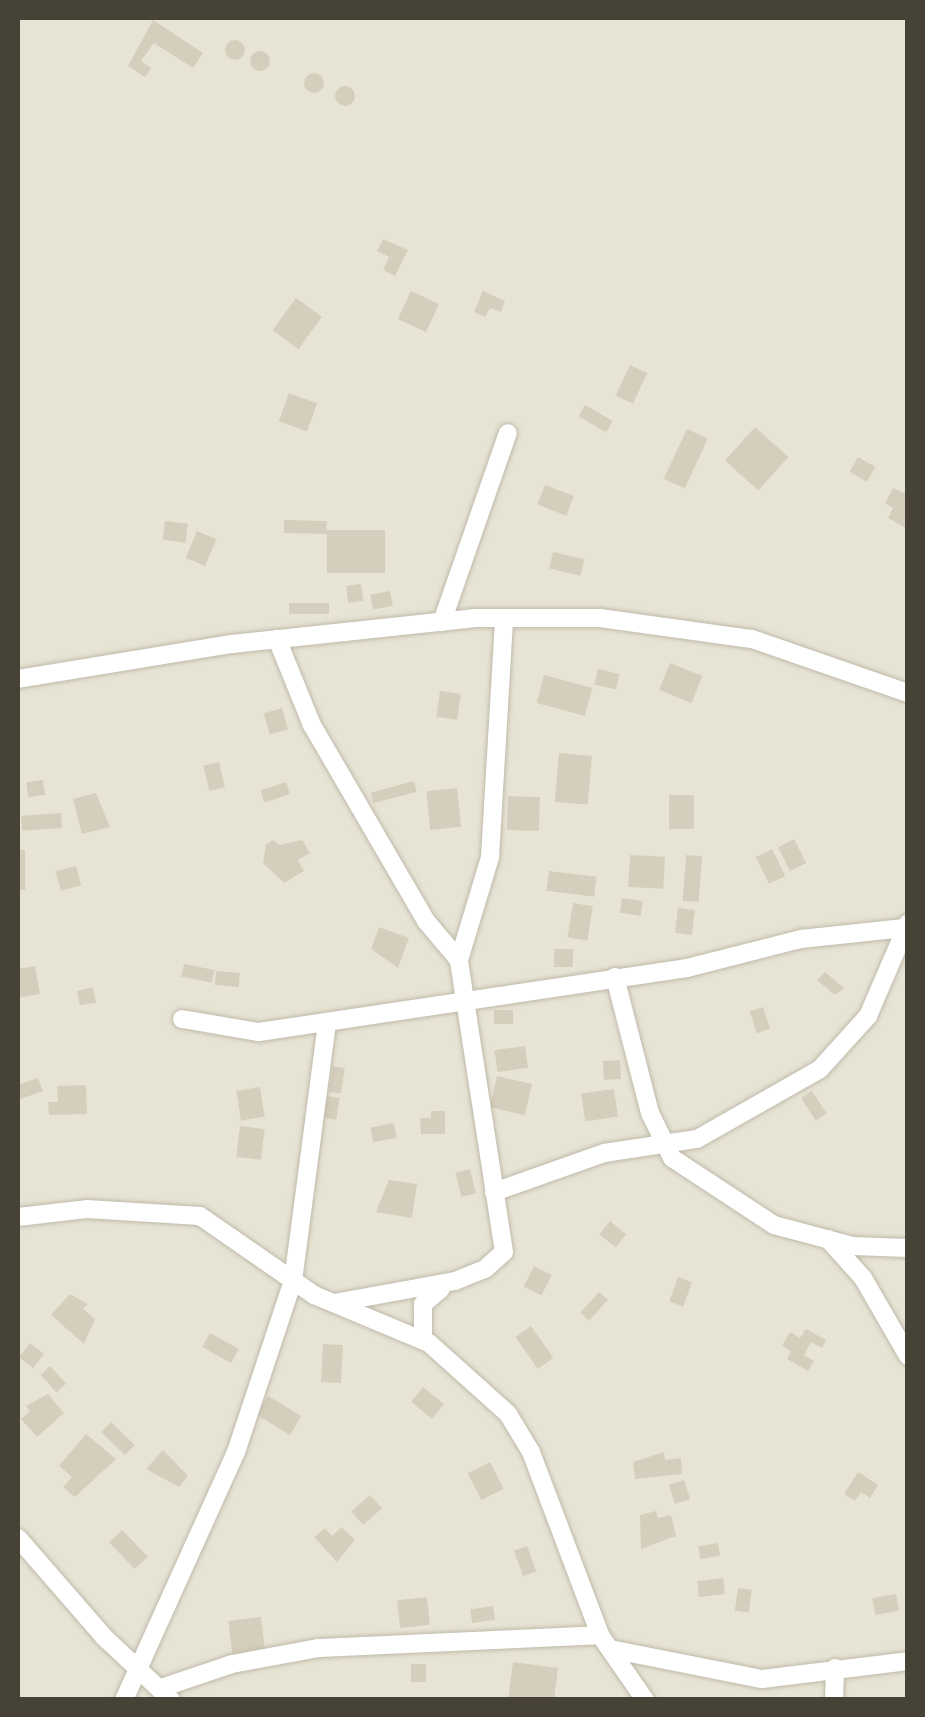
<!DOCTYPE html>
<style>
body{margin:0}
#map{position:relative;width:925px;height:1717px;overflow:hidden;background:#f4f1e7;font-family:Signika,sans-serif}
div>[style]{position:absolute}
[style*='--x']{left:calc(var(--x)*1px);top:calc(var(--y)*1px);width:calc(var(--w)*1px);rotate:calc(var(--a)*1deg)}
.residential>*{inset:0;background:#e8e4d5;transform-origin:0 0}
.building>*{inset:0;background:#d5cebc;transform-origin:0 0}
.round{border-radius:50%}
.roads{filter:drop-shadow(0 0 2px #bfbaaa) drop-shadow(0 0 2px #bfbaaa)}
.street>*{height:18px;margin:-9px;padding:0 9px;transform-origin:9px;border-radius:9px;background:#fff}
span{translate:-50% -50%;white-space:nowrap;text-align:center;line-height:1.15;-webkit-text-stroke:8px #fff;paint-order:stroke}
.frame{position:absolute;inset:0;border:20px solid #474236;pointer-events:none}
</style>
<div id="map">
<div class="residential">
<i style="left:18px;top:18px;width:889px;height:1681px"></i>
</div>
<div class="building">
<i style="clip-path:polygon(153px 20px,203px 53px,193px 68px,154px 43px,141px 61px,151px 68px,145px 77px,128px 66px)"></i>
<i class="round" style="left:225px;top:40px;width:20px;height:20px"></i>
<i class="round" style="left:250px;top:51px;width:20px;height:20px"></i>
<i class="round" style="left:304px;top:73px;width:20px;height:20px"></i>
<i class="round" style="left:335px;top:86px;width:20px;height:20px"></i>
<i style="clip-path:polygon(383px 239px,408px 250px,395px 276px,383px 270px,389px 257px,377px 251px)"></i>
<i style="left:411px;top:291px;width:31px;height:31px;rotate:25deg"></i>
<i style="clip-path:polygon(483px 291px,505px 301px,501px 312px,490px 308px,485px 317px,474px 312px)"></i>
<i style="left:296px;top:298px;width:32px;height:40px;rotate:36deg"></i>
<i style="left:630px;top:365px;width:19px;height:34px;rotate:25deg"></i>
<i style="left:289px;top:393px;width:30px;height:30px;rotate:20deg"></i>
<i style="left:585px;top:405px;width:32px;height:13px;rotate:30deg"></i>
<i style="left:755px;top:427px;width:45px;height:45px;rotate:42deg"></i>
<i style="left:687px;top:429px;width:23px;height:55px;rotate:25deg"></i>
<i style="left:858px;top:457px;width:20px;height:17px;rotate:30deg"></i>
<i style="left:545px;top:485px;width:31px;height:21px;rotate:21deg"></i>
<i style="clip-path:polygon(893px 488px,908px 495px,908px 529px,888px 518px,893px 508px,885px 503px)"></i>
<i style="clip-path:polygon(284px 520px,327px 521px,326px 530px,385px 530px,385px 573px,327px 573px,327px 534px,284px 533px)"></i>
<i style="left:165px;top:521px;width:23px;height:19px;rotate:7deg"></i>
<i style="left:197px;top:531px;width:21px;height:29px;rotate:23deg"></i>
<i style="left:553px;top:552px;width:32px;height:17px;rotate:13deg"></i>
<i style="left:361px;top:584px;width:17px;height:15px;rotate:83deg"></i>
<i style="left:390px;top:591px;width:15px;height:20px;rotate:79deg"></i>
<i style="left:329px;top:603px;width:11px;height:40px;rotate:90deg"></i>
<i style="left:670px;top:663px;width:35px;height:29px;rotate:22deg"></i>
<i style="left:598px;top:669px;width:22px;height:16px;rotate:13deg"></i>
<i style="left:544px;top:675px;width:50px;height:29px;rotate:15deg"></i>
<i style="left:440px;top:691px;width:21px;height:26px;rotate:8deg"></i>
<i style="left:282px;top:708px;width:22px;height:19px;rotate:74deg"></i>
<i style="left:559px;top:753px;width:33px;height:49px;rotate:5deg"></i>
<i style="left:219px;top:762px;width:26px;height:16px;rotate:77deg"></i>
<i style="left:43px;top:780px;width:15px;height:17px;rotate:82deg"></i>
<i style="left:414px;top:781px;width:11px;height:45px;rotate:75deg"></i>
<i style="left:286px;top:782px;width:13px;height:27px;rotate:72deg"></i>
<i style="left:457px;top:788px;width:39px;height:31px;rotate:84deg"></i>
<i style="clip-path:polygon(96px 793px,110px 827px,82px 834px,73px 799px)"></i>
<i style="left:694px;top:795px;width:34px;height:25px;rotate:90deg"></i>
<i style="left:508px;top:796px;width:32px;height:34px;rotate:2deg"></i>
<i style="left:61px;top:813px;width:15px;height:40px;rotate:86deg"></i>
<i style="left:794px;top:839px;width:27px;height:18px;rotate:63deg"></i>
<i style="clip-path:polygon(273px 840px,280px 845px,302px 840px,310px 853px,298px 860px,304px 871px,284px 883px,263px 863px,266px 844px)"></i>
<i style="left:772px;top:849px;width:30px;height:18px;rotate:64deg"></i>
<i style="left:18px;top:850px;width:7px;height:40px"></i>
<i style="left:630px;top:855px;width:35px;height:32px;rotate:3deg"></i>
<i style="left:686px;top:855px;width:16px;height:46px;rotate:4deg"></i>
<i style="left:76px;top:866px;width:20px;height:21px;rotate:75deg"></i>
<i style="left:549px;top:871px;width:48px;height:20px;rotate:7deg"></i>
<i style="left:622px;top:898px;width:21px;height:15px;rotate:8deg"></i>
<i style="left:573px;top:903px;width:20px;height:35px;rotate:9deg"></i>
<i style="left:678px;top:908px;width:17px;height:25px;rotate:7deg"></i>
<i style="clip-path:polygon(379px 927px,409px 938px,398px 968px,371px 949px)"></i>
<i style="left:554px;top:949px;width:19px;height:18px"></i>
<i style="left:184px;top:964px;width:31px;height:13px;rotate:11deg"></i>
<i style="clip-path:polygon(35px 966px,40px 994px,18px 998px,18px 969px)"></i>
<i style="left:216px;top:971px;width:24px;height:14px;rotate:5deg"></i>
<i style="clip-path:polygon(825px 972px,844px 988px,835px 995px,817px 980px)"></i>
<i style="clip-path:polygon(93px 987px,96px 1003px,80px 1005px,77px 991px)"></i>
<i style="left:763px;top:1007px;width:23px;height:14px;rotate:72deg"></i>
<i style="left:494px;top:1010px;width:19px;height:14px"></i>
<i style="left:525px;top:1046px;width:22px;height:31px;rotate:82deg"></i>
<i style="left:620px;top:1060px;width:19px;height:17px;rotate:87deg"></i>
<i style="left:333px;top:1066px;width:12px;height:26px;rotate:9deg"></i>
<i style="left:497px;top:1076px;width:36px;height:32px;rotate:13deg"></i>
<i style="clip-path:polygon(38px 1078px,43px 1091px,18px 1100px,18px 1085px)"></i>
<i style="clip-path:polygon(86px 1085px,87px 1114px,49px 1115px,48px 1102px,58px 1102px,57px 1086px)"></i>
<i style="left:260px;top:1087px;width:30px;height:24px;rotate:81deg"></i>
<i style="left:614px;top:1089px;width:28px;height:33px;rotate:82deg"></i>
<i style="left:812px;top:1091px;width:27px;height:13px;rotate:57deg"></i>
<i style="left:327px;top:1096px;width:13px;height:22px;rotate:9deg"></i>
<i style="clip-path:polygon(431px 1111px,445px 1111px,445px 1134px,421px 1134px,420px 1118px,431px 1118px)"></i>
<i style="left:394px;top:1123px;width:15px;height:24px;rotate:79deg"></i>
<i style="left:240px;top:1126px;width:25px;height:31px;rotate:7deg"></i>
<i style="left:470px;top:1169px;width:25px;height:15px;rotate:76deg"></i>
<i style="clip-path:polygon(389px 1180px,417px 1184px,412px 1218px,376px 1212px)"></i>
<i style="left:610px;top:1221px;width:21px;height:17px;rotate:39deg"></i>
<i style="left:534px;top:1266px;width:20px;height:23px;rotate:27deg"></i>
<i style="left:678px;top:1277px;width:15px;height:26px;rotate:20deg"></i>
<i style="left:599px;top:1292px;width:12px;height:28px;rotate:42deg"></i>
<i style="clip-path:polygon(70px 1294px,88px 1304px,83px 1309px,95px 1319px,84px 1344px,51px 1315px)"></i>
<i style="left:531px;top:1326px;width:39px;height:19px;rotate:55deg"></i>
<i style="clip-path:polygon(806px 1329px,826px 1340px,822px 1348px,811px 1342px,804px 1355px,814px 1361px,808px 1371px,787px 1359px,791px 1351px,782px 1346px,790px 1332px,800px 1338px)"></i>
<i style="left:210px;top:1333px;width:33px;height:16px;rotate:29deg"></i>
<i style="left:30px;top:1343px;width:18px;height:18px;rotate:38deg"></i>
<i style="left:323px;top:1344px;width:20px;height:38px;rotate:3deg"></i>
<i style="left:50px;top:1366px;width:24px;height:13px;rotate:48deg"></i>
<i style="left:423px;top:1387px;width:27px;height:19px;rotate:39deg"></i>
<i style="clip-path:polygon(48px 1394px,64px 1413px,37px 1437px,21px 1419px,30px 1411px,26px 1406px)"></i>
<i style="left:268px;top:1396px;width:39px;height:22px;rotate:31deg"></i>
<i style="left:111px;top:1422px;width:33px;height:14px;rotate:44deg"></i>
<i style="clip-path:polygon(86px 1434px,116px 1459px,75px 1497px,63px 1487px,72px 1477px,59px 1466px)"></i>
<i style="clip-path:polygon(163px 1450px,188px 1476px,179px 1487px,146px 1469px)"></i>
<i style="clip-path:polygon(664px 1452px,665px 1460px,681px 1458px,682px 1474px,635px 1479px,633px 1462px)"></i>
<i style="left:490px;top:1462px;width:30px;height:25px;rotate:63deg"></i>
<i style="clip-path:polygon(858px 1472px,878px 1485px,870px 1498px,861px 1492px,855px 1501px,844px 1494px)"></i>
<i style="left:684px;top:1480px;width:20px;height:16px;rotate:72deg"></i>
<i style="left:370px;top:1495px;width:18px;height:25px;rotate:49deg"></i>
<i style="clip-path:polygon(656px 1511px,658px 1518px,671px 1515px,676px 1536px,641px 1549px,640px 1515px)"></i>
<i style="clip-path:polygon(342px 1527px,355px 1540px,337px 1562px,314px 1537px,325px 1528px,332px 1536px)"></i>
<i style="left:122px;top:1530px;width:37px;height:18px;rotate:46deg"></i>
<i style="left:718px;top:1543px;width:13px;height:20px;rotate:81deg"></i>
<i style="left:527px;top:1546px;width:27px;height:14px;rotate:70deg"></i>
<i style="left:723px;top:1578px;width:16px;height:26px;rotate:83deg"></i>
<i style="left:738px;top:1588px;width:14px;height:23px;rotate:8deg"></i>
<i style="left:896px;top:1594px;width:17px;height:24px;rotate:80deg"></i>
<i style="left:427px;top:1597px;width:28px;height:30px;rotate:84deg"></i>
<i style="left:493px;top:1606px;width:14px;height:23px;rotate:82deg"></i>
<i style="left:261px;top:1617px;width:33px;height:33px;rotate:83deg"></i>
<i style="clip-path:polygon(513px 1662px,558px 1668px,554px 1700px,508px 1700px)"></i>
<i style="left:411px;top:1664px;width:15px;height:18px"></i>
</div>
<div class="roads">
<div class="street">
<i style="--x:442;--y:622;--w:200;--a:-70.8"></i>
<i style="--x:277;--y:639;--w:93;--a:67.9"></i>
<i style="--x:312;--y:725;--w:227;--a:59.8"></i>
<i style="--x:426;--y:921;--w:51;--a:49.8"></i>
<i style="--x:18;--y:679;--w:217;--a:-9.3"></i>
<i style="--x:232;--y:644;--w:243;--a:-6.1"></i>
<i style="--x:474;--y:618;--w:126;--a:0"></i>
<i style="--x:600;--y:618;--w:153;--a:7.9"></i>
<i style="--x:752;--y:639;--w:165;--a:19.1"></i>
<i style="--x:615;--y:977;--w:140;--a:75.6"></i>
<i style="--x:650;--y:1113;--w:50;--a:63.9"></i>
<i style="--x:672;--y:1158;--w:122;--a:33.3"></i>
<i style="--x:774;--y:1225;--w:82;--a:14.9"></i>
<i style="--x:853;--y:1246;--w:55;--a:2.1"></i>
<i style="--x:182;--y:1019;--w:78;--a:9.6"></i>
<i style="--x:259;--y:1032;--w:433;--a:-8.5"></i>
<i style="--x:687;--y:968;--w:118;--a:-14.3"></i>
<i style="--x:801;--y:939;--w:104;--a:-6.1"></i>
<i style="--x:494;--y:1192;--w:117;--a:-19.5"></i>
<i style="--x:604;--y:1153;--w:94;--a:-8.6"></i>
<i style="--x:697;--y:1139;--w:142;--a:-29.6"></i>
<i style="--x:820;--y:1069;--w:72;--a:-47.8"></i>
<i style="--x:868;--y:1016;--w:101;--a:-66.7"></i>
<i style="--x:18;--y:1217;--w:69;--a:-6.6"></i>
<i style="--x:87;--y:1209;--w:113;--a:3.5"></i>
<i style="--x:200;--y:1216;--w:139;--a:34.7"></i>
<i style="--x:314;--y:1295;--w:125;--a:22.7"></i>
<i style="--x:429;--y:1343;--w:106;--a:41.9"></i>
<i style="--x:508;--y:1414;--w:44;--a:58.8"></i>
<i style="--x:531;--y:1452;--w:196;--a:69.3"></i>
<i style="--x:600;--y:1635;--w:79;--a:55.3"></i>
<i style="--x:828;--y:1239;--w:52;--a:48.1"></i>
<i style="--x:863;--y:1278;--w:90;--a:60"></i>
<i style="--x:334;--y:1303;--w:123;--a:-10.3"></i>
<i style="--x:455;--y:1281;--w:32;--a:-22"></i>
<i style="--x:485;--y:1269;--w:25;--a:-42"></i>
<i style="--x:504;--y:1252;--w:295;--a:-98.8"></i>
<i style="--x:459;--y:960;--w:108;--a:-73.2"></i>
<i style="--x:490;--y:857;--w:239;--a:-86.6"></i>
<i style="--x:423;--y:1340;--w:36;--a:-90"></i>
<i style="--x:423;--y:1304;--w:23;--a:-40"></i>
<i style="--x:18;--y:1538;--w:131;--a:49"></i>
<i style="--x:104;--y:1637;--w:92;--a:43.2"></i>
<i style="--x:610;--y:1649;--w:155;--a:11.2"></i>
<i style="--x:762;--y:1679;--w:147;--a:-7"></i>
<i style="--x:161;--y:1688;--w:75;--a:-18.7"></i>
<i style="--x:232;--y:1664;--w:87;--a:-10.5"></i>
<i style="--x:318;--y:1648;--w:282;--a:-2.6"></i>
<i style="--x:124;--y:1700;--w:272;--a:-65.7"></i>
<i style="--x:236;--y:1452;--w:180;--a:-71.6"></i>
<i style="--x:293;--y:1281;--w:261;--a:-82.5"></i>
<i style="--x:834;--y:1700;--w:32;--a:-88"></i>
</div>
</div>
<div class="frame"></div>
</div>
